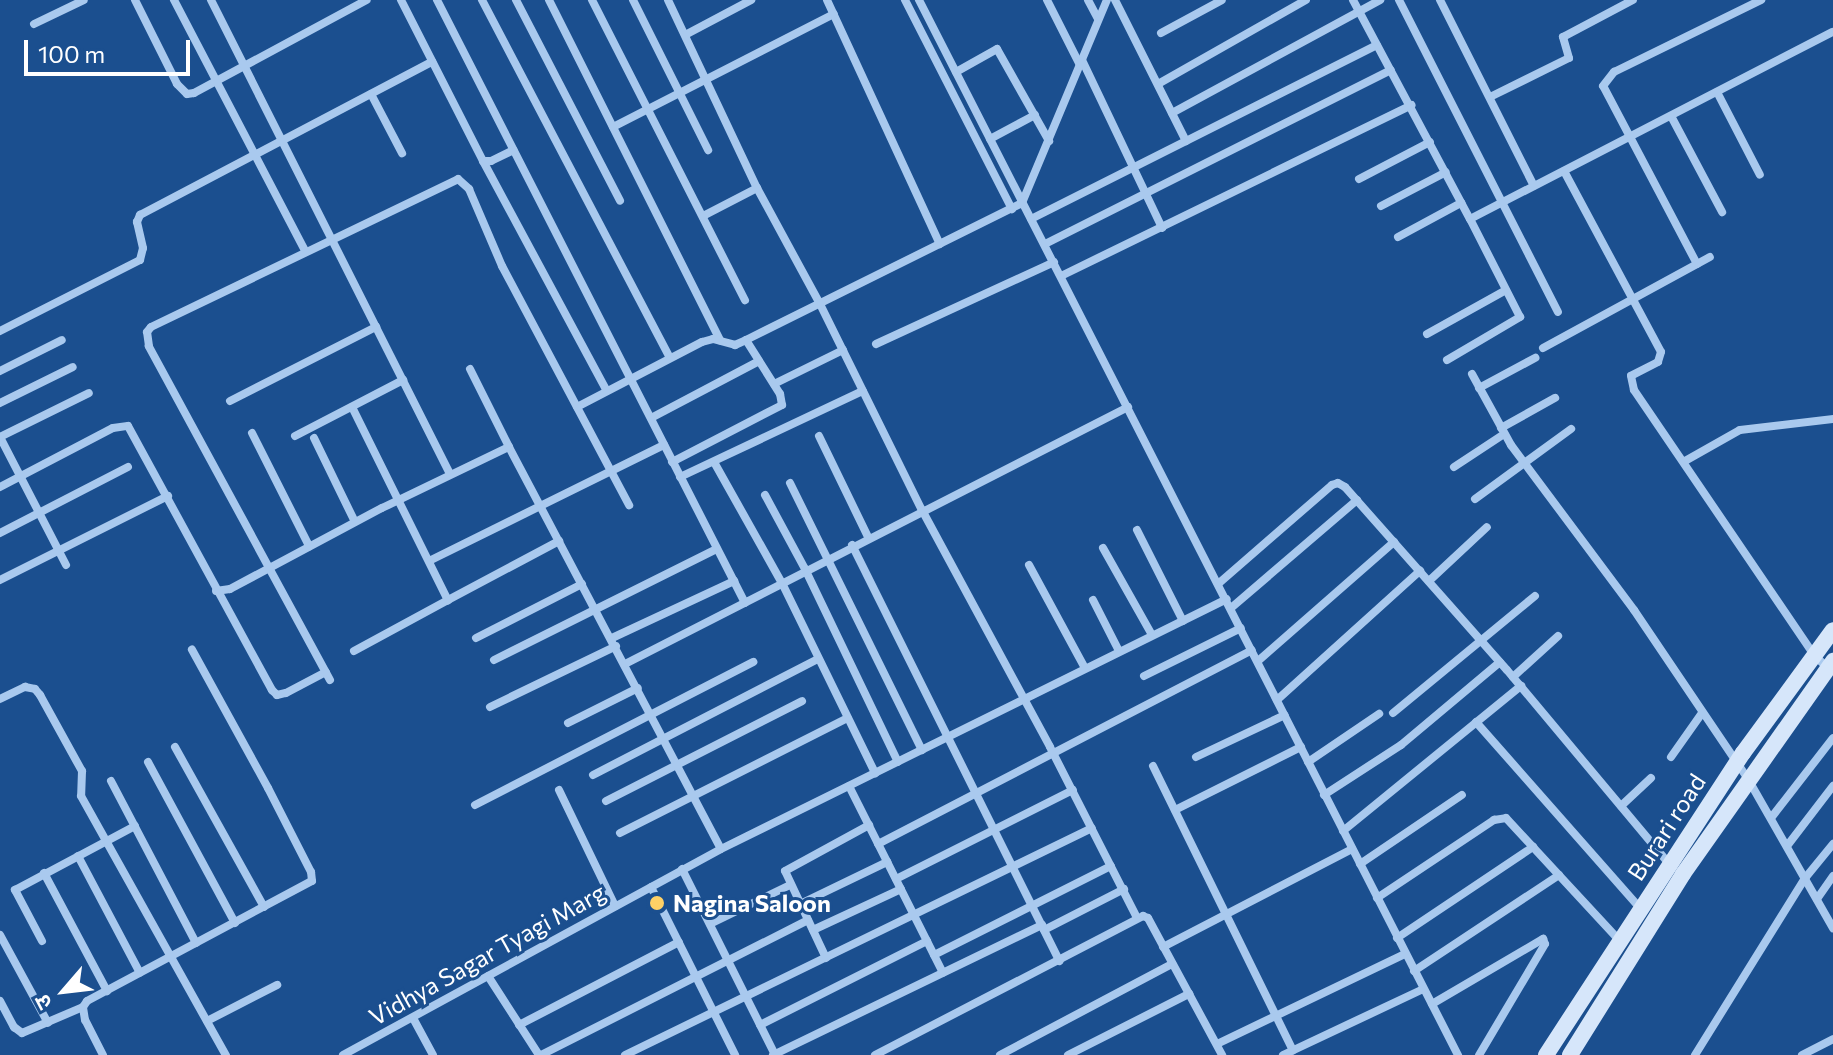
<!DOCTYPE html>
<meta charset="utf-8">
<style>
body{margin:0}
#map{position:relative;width:1833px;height:1055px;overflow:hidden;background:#1b4f8f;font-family:Commissioner,"Noto Sans Devanagari",sans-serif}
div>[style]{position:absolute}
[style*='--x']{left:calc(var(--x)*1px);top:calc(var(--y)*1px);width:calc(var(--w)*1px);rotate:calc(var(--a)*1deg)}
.street>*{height:8px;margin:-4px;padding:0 4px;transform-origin:4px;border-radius:4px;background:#a9c9ee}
.secondary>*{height:16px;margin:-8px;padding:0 8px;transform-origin:8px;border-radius:8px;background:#d6e6fa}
.dots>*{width:22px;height:22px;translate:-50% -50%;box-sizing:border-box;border:4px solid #1b4f8f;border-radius:50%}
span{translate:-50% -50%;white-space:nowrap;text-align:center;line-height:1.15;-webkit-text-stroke:6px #1b4f8f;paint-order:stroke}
.street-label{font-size:24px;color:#fff}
.poi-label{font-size:24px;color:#fff;font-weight:700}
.left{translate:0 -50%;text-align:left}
.north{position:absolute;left:24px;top:951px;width:80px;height:80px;-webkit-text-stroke:6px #1b4f8f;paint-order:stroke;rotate:242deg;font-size:22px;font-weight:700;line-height:32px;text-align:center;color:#fff}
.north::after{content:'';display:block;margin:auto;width:28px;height:36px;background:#fff;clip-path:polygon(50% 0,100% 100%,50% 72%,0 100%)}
.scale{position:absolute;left:24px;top:40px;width:166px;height:36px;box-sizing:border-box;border:4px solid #fff;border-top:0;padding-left:10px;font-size:24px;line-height:28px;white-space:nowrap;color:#fff;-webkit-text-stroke:6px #1b4f8f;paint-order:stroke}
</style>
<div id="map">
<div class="street">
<i style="--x:135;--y:0;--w:94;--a:63.4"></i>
<i style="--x:177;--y:84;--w:14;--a:45"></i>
<i style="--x:187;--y:94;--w:7;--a:-8"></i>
<i style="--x:194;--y:93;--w:196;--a:-28.3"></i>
<i style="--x:174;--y:0;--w:283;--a:62.4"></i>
<i style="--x:211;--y:0;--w:531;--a:63.24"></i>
<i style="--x:401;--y:0;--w:181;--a:63"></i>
<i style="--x:483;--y:161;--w:8;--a:0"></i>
<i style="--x:491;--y:161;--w:25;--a:-26"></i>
<i style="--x:437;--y:0;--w:677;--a:62.94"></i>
<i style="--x:482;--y:0;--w:404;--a:62.3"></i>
<i style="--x:516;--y:0;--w:226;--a:62.6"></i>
<i style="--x:549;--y:0;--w:381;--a:63.3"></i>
<i style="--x:592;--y:0;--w:337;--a:63"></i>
<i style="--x:633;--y:0;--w:168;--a:63.4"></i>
<i style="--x:668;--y:0;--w:208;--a:64.7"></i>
<i style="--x:757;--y:188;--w:132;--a:61.5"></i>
<i style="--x:820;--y:304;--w:230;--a:63.7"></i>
<i style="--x:922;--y:510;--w:269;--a:61.6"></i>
<i style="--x:1050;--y:747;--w:192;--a:63"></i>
<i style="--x:827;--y:0;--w:269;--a:65.2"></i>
<i style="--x:905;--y:0;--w:235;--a:62.9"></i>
<i style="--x:919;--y:0;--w:1185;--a:62.94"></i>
<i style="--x:1047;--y:0;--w:73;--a:63.1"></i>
<i style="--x:1088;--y:0;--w:21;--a:62"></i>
<i style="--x:1115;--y:0;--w:158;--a:63.3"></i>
<i style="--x:1353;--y:0;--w:248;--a:61.9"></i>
<i style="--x:1470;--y:219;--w:408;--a:-27.3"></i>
<i style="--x:1399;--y:0;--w:350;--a:63"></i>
<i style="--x:1440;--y:0;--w:208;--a:63.2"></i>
<i style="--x:34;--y:24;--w:55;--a:-25.6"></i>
<i style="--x:1161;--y:33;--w:69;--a:-28.4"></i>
<i style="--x:685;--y:35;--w:75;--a:-27.9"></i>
<i style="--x:1082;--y:60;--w:186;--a:64.5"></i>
<i style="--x:956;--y:72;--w:47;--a:-29.3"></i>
<i style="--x:997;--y:49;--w:106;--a:60.5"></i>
<i style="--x:1158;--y:84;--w:170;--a:-29.6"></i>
<i style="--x:1717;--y:92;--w:93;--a:62.6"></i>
<i style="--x:371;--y:94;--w:67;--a:62.3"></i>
<i style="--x:1490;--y:97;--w:88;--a:-26.3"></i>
<i style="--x:1569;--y:58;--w:22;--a:-106"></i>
<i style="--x:1563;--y:37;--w:79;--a:-27.9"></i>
<i style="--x:1172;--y:113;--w:237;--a:-28.5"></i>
<i style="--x:1671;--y:116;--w:109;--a:62"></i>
<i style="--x:613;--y:127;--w:248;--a:-27.1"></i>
<i style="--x:990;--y:139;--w:51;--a:-28.1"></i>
<i style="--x:483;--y:161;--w:261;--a:61.7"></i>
<i style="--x:1564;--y:171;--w:205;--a:61.8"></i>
<i style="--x:1661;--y:352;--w:10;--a:107"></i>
<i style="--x:1658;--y:362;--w:30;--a:153"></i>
<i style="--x:1631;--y:376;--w:14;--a:78"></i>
<i style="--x:1634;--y:390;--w:320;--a:55.8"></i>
<i style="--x:1814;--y:655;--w:19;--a:43"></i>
<i style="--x:1359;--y:179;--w:80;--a:-27.5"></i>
<i style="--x:1381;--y:206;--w:73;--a:-27.6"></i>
<i style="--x:703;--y:216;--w:61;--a:-27.4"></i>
<i style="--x:1031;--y:219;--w:387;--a:-26.7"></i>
<i style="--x:1398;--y:237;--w:72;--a:-28.4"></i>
<i style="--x:1045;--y:244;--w:387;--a:-26.7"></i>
<i style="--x:1697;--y:264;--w:201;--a:-117.8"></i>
<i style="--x:1603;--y:86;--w:18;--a:-52"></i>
<i style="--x:1614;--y:72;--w:164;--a:-26.1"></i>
<i style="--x:1061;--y:276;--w:390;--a:-26"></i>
<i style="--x:0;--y:331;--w:157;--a:-26.9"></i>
<i style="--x:140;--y:260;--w:12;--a:-76"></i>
<i style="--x:143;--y:248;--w:27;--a:-103"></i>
<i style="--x:137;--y:222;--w:8;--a:-67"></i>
<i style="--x:140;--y:215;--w:330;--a:-27.7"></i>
<i style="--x:1427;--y:334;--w:90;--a:-29.1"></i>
<i style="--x:876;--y:344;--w:196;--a:-24.7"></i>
<i style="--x:1543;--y:348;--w:190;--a:-28.6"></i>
<i style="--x:1447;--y:360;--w:85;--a:-30.5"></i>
<i style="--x:1520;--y:317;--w:110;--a:-117"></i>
<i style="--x:470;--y:369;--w:87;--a:63.4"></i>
<i style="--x:0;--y:371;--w:69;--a:-26.6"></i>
<i style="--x:1472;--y:374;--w:81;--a:61.2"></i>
<i style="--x:1511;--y:445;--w:206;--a:53.3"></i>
<i style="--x:1634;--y:610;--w:204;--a:56"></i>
<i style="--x:1748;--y:779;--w:172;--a:60.3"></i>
<i style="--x:774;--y:384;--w:77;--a:-26.2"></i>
<i style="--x:1479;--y:388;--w:64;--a:-28.2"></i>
<i style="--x:230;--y:401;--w:164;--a:-26.9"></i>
<i style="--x:0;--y:403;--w:81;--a:-26.3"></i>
<i style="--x:352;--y:407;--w:216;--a:63.6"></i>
<i style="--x:448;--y:600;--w:107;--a:151.5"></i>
<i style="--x:577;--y:407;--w:141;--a:-27.5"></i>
<i style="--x:702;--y:342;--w:11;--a:-15"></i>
<i style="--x:713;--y:339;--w:23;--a:15"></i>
<i style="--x:735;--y:345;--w:12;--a:-24"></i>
<i style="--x:746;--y:340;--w:308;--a:-26.4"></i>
<i style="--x:1022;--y:203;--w:220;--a:-67.3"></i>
<i style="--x:651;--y:418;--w:122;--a:-27.8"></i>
<i style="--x:1501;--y:428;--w:62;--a:-29.1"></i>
<i style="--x:252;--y:433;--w:127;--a:63.2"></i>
<i style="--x:295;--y:436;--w:122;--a:-27.4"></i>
<i style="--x:819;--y:436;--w:112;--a:64.1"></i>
<i style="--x:0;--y:437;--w:144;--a:62.7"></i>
<i style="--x:0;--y:437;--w:99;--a:-26.3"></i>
<i style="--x:314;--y:438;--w:93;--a:64"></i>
<i style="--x:1685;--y:461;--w:63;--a:-29.4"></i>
<i style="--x:1740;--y:430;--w:94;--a:-6.7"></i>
<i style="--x:672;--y:462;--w:124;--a:-27.4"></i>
<i style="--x:782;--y:405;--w:11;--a:-100"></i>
<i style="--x:780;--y:394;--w:64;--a:-122.2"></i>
<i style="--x:714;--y:462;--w:139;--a:60.7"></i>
<i style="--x:782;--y:583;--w:212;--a:63.9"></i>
<i style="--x:1454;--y:467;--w:60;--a:-33.4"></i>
<i style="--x:680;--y:477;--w:202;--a:-25.2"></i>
<i style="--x:790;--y:483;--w:298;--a:63.7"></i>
<i style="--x:0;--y:487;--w:127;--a:-27.6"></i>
<i style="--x:113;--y:428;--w:15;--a:-8"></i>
<i style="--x:128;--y:426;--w:301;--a:61.4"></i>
<i style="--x:272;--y:690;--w:7;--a:45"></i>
<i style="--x:277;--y:695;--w:9;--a:-13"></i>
<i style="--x:286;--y:693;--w:45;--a:-27.7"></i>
<i style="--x:765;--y:495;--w:84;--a:61.6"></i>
<i style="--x:805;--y:569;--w:214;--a:64.3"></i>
<i style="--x:1475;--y:499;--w:119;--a:-36.1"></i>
<i style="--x:1137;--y:530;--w:102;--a:63.2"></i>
<i style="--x:0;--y:533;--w:144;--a:-27.3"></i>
<i style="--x:852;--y:545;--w:465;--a:63.5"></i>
<i style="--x:1103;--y:548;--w:100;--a:60.6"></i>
<i style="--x:431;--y:560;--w:260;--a:-26.3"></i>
<i style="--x:1029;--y:565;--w:117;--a:61.5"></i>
<i style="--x:0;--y:580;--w:188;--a:-26.6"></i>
<i style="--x:1429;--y:581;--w:79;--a:-43"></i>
<i style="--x:1218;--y:584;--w:151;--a:-41"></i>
<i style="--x:1332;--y:485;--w:6;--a:-18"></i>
<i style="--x:1338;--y:483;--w:8;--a:30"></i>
<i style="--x:1345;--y:487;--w:244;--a:48.5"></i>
<i style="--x:1507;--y:670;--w:254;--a:50.1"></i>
<i style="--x:216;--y:591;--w:14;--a:-8"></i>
<i style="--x:230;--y:589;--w:172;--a:-28.1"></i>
<i style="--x:382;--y:508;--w:141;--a:-25.7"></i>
<i style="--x:509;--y:447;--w:454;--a:62.2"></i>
<i style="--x:448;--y:600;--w:126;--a:-28"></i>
<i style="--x:1093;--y:600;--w:57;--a:63"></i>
<i style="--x:1231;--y:608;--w:166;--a:-40.6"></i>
<i style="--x:476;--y:638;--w:119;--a:-27"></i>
<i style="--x:612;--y:638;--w:135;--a:-25"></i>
<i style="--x:494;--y:660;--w:249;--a:-26.5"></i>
<i style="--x:1258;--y:661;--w:181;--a:-41.2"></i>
<i style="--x:625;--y:664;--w:565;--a:-27.06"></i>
<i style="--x:1144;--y:676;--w:108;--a:-26.3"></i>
<i style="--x:1513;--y:677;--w:61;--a:-42.3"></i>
<i style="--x:330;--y:680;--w:380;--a:-118.5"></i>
<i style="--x:149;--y:346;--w:14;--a:-98"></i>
<i style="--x:147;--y:332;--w:6;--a:-51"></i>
<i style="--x:151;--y:327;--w:341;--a:-25.7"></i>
<i style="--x:458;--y:179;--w:15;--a:42"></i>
<i style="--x:469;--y:189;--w:84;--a:66.8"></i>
<i style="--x:502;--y:266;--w:271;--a:62"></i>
<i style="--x:0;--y:699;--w:28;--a:-26"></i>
<i style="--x:25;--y:687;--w:10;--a:11"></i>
<i style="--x:35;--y:689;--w:8;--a:50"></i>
<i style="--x:40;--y:695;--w:87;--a:61.1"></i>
<i style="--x:82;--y:771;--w:25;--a:92"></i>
<i style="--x:81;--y:796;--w:297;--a:60.8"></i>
<i style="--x:1277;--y:700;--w:193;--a:-42.1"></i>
<i style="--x:490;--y:707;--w:140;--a:-25.8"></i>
<i style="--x:1393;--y:713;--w:184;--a:-39.5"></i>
<i style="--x:1476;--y:722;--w:249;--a:48.6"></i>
<i style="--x:568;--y:723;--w:78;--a:-26.6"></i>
<i style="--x:175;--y:747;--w:183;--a:60.9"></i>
<i style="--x:1196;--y:757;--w:98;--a:-25.3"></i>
<i style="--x:1671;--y:757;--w:54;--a:-54.8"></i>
<i style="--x:148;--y:762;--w:183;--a:61.6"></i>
<i style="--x:1308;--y:762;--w:86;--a:-34.1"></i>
<i style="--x:1153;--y:766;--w:317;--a:63.8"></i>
<i style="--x:593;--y:775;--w:253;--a:-27.3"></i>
<i style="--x:111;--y:781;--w:183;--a:62.3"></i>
<i style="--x:849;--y:786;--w:209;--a:63.3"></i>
<i style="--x:559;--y:790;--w:129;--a:64.2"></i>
<i style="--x:1324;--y:795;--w:92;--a:-33"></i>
<i style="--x:1401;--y:745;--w:129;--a:-40"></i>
<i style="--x:606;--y:801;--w:220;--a:-27"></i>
<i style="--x:475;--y:805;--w:313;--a:-27.2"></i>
<i style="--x:1621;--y:806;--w:41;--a:-43"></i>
<i style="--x:1175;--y:810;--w:141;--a:-26.6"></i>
<i style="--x:1771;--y:818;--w:101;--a:-52.2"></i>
<i style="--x:1343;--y:831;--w:230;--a:-39.2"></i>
<i style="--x:620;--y:833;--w:255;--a:-26.8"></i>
<i style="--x:878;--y:844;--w:421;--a:-27.4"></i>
<i style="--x:1787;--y:846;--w:76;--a:-52.5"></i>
<i style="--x:78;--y:856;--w:132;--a:62.1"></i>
<i style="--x:1360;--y:864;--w:123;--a:-34.1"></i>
<i style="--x:682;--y:869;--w:208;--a:63.4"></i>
<i style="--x:44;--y:873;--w:134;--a:61.9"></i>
<i style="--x:896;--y:879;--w:198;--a:-26.7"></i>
<i style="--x:651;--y:887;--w:188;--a:63.4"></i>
<i style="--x:1377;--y:898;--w:141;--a:-33.7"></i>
<i style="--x:1494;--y:820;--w:12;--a:-9"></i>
<i style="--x:1506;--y:818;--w:168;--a:47.2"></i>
<i style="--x:1817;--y:899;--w:28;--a:-55"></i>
<i style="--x:800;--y:904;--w:97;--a:-25.8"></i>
<i style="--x:710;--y:924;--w:89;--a:-26"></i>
<i style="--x:813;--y:930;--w:97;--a:-25"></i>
<i style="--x:1044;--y:930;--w:90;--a:-27.1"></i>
<i style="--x:0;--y:935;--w:100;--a:61.4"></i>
<i style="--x:1397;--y:938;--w:164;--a:-33.8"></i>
<i style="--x:42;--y:941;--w:58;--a:-117.9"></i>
<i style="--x:15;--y:890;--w:136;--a:-28.1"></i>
<i style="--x:1163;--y:947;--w:213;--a:-27.4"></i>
<i style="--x:934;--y:955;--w:198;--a:-26.7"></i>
<i style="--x:826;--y:958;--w:96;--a:-115.2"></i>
<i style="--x:785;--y:871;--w:96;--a:-28.7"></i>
<i style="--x:1414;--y:971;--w:174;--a:-33.5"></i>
<i style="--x:488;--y:976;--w:94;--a:57.2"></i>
<i style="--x:0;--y:1001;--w:30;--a:62"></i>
<i style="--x:14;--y:1027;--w:10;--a:37"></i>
<i style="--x:22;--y:1033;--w:66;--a:-23.1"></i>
<i style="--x:1432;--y:1004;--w:129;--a:-30.4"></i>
<i style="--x:1543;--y:939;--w:5;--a:68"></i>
<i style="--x:1545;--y:944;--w:129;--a:120.7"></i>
<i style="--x:413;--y:1018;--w:42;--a:61.6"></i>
<i style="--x:207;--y:1021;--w:79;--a:-27.2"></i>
<i style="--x:519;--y:1025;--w:180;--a:-27.4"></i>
<i style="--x:760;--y:1025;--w:187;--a:-26.7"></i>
<i style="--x:1217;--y:1044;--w:208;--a:-25.6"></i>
<i style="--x:103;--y:1055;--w:39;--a:-117"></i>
<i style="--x:85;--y:1020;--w:13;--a:-99"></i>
<i style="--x:83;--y:1007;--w:7;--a:-56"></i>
<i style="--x:87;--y:1001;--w:255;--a:-28.1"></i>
<i style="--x:312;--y:881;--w:9;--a:-96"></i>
<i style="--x:311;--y:872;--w:94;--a:-117.1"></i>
<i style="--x:268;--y:788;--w:158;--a:-118.8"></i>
<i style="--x:343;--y:1055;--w:430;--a:-28.6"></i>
<i style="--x:721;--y:849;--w:564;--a:-26.29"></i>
<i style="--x:541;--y:1055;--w:299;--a:-26.8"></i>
<i style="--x:625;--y:1055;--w:519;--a:-25.92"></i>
<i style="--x:773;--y:1055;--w:299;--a:-25.8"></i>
<i style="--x:875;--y:1055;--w:302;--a:-27.4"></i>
<i style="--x:1143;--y:916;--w:5;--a:22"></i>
<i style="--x:1148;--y:918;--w:156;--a:61.6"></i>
<i style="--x:1000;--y:1055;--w:195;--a:-27.9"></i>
<i style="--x:1068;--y:1055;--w:136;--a:-26.8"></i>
<i style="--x:1283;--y:1055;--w:155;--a:-25.2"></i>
<i style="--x:1695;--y:1055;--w:210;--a:-58.1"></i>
<i style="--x:1806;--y:877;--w:43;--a:-50.7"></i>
<i style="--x:1802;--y:1055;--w:35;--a:-27"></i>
</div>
<div class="secondary">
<i style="--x:1546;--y:1055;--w:361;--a:-56.9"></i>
<i style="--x:1743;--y:753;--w:152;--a:-53.8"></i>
<i style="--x:1570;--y:1055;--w:213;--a:-58"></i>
<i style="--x:1683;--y:874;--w:261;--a:-54.8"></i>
</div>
<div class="dots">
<i style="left:657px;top:903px;background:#ffd166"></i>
</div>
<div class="street-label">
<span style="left:1666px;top:827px;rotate:-57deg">Burari road</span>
<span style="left:487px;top:954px;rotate:-29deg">Vidhya Sagar Tyagi Marg</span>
</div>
<div class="poi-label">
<span class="left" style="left:673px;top:903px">Nagina Saloon</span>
</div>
<div class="north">उ</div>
<div class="scale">100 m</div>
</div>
